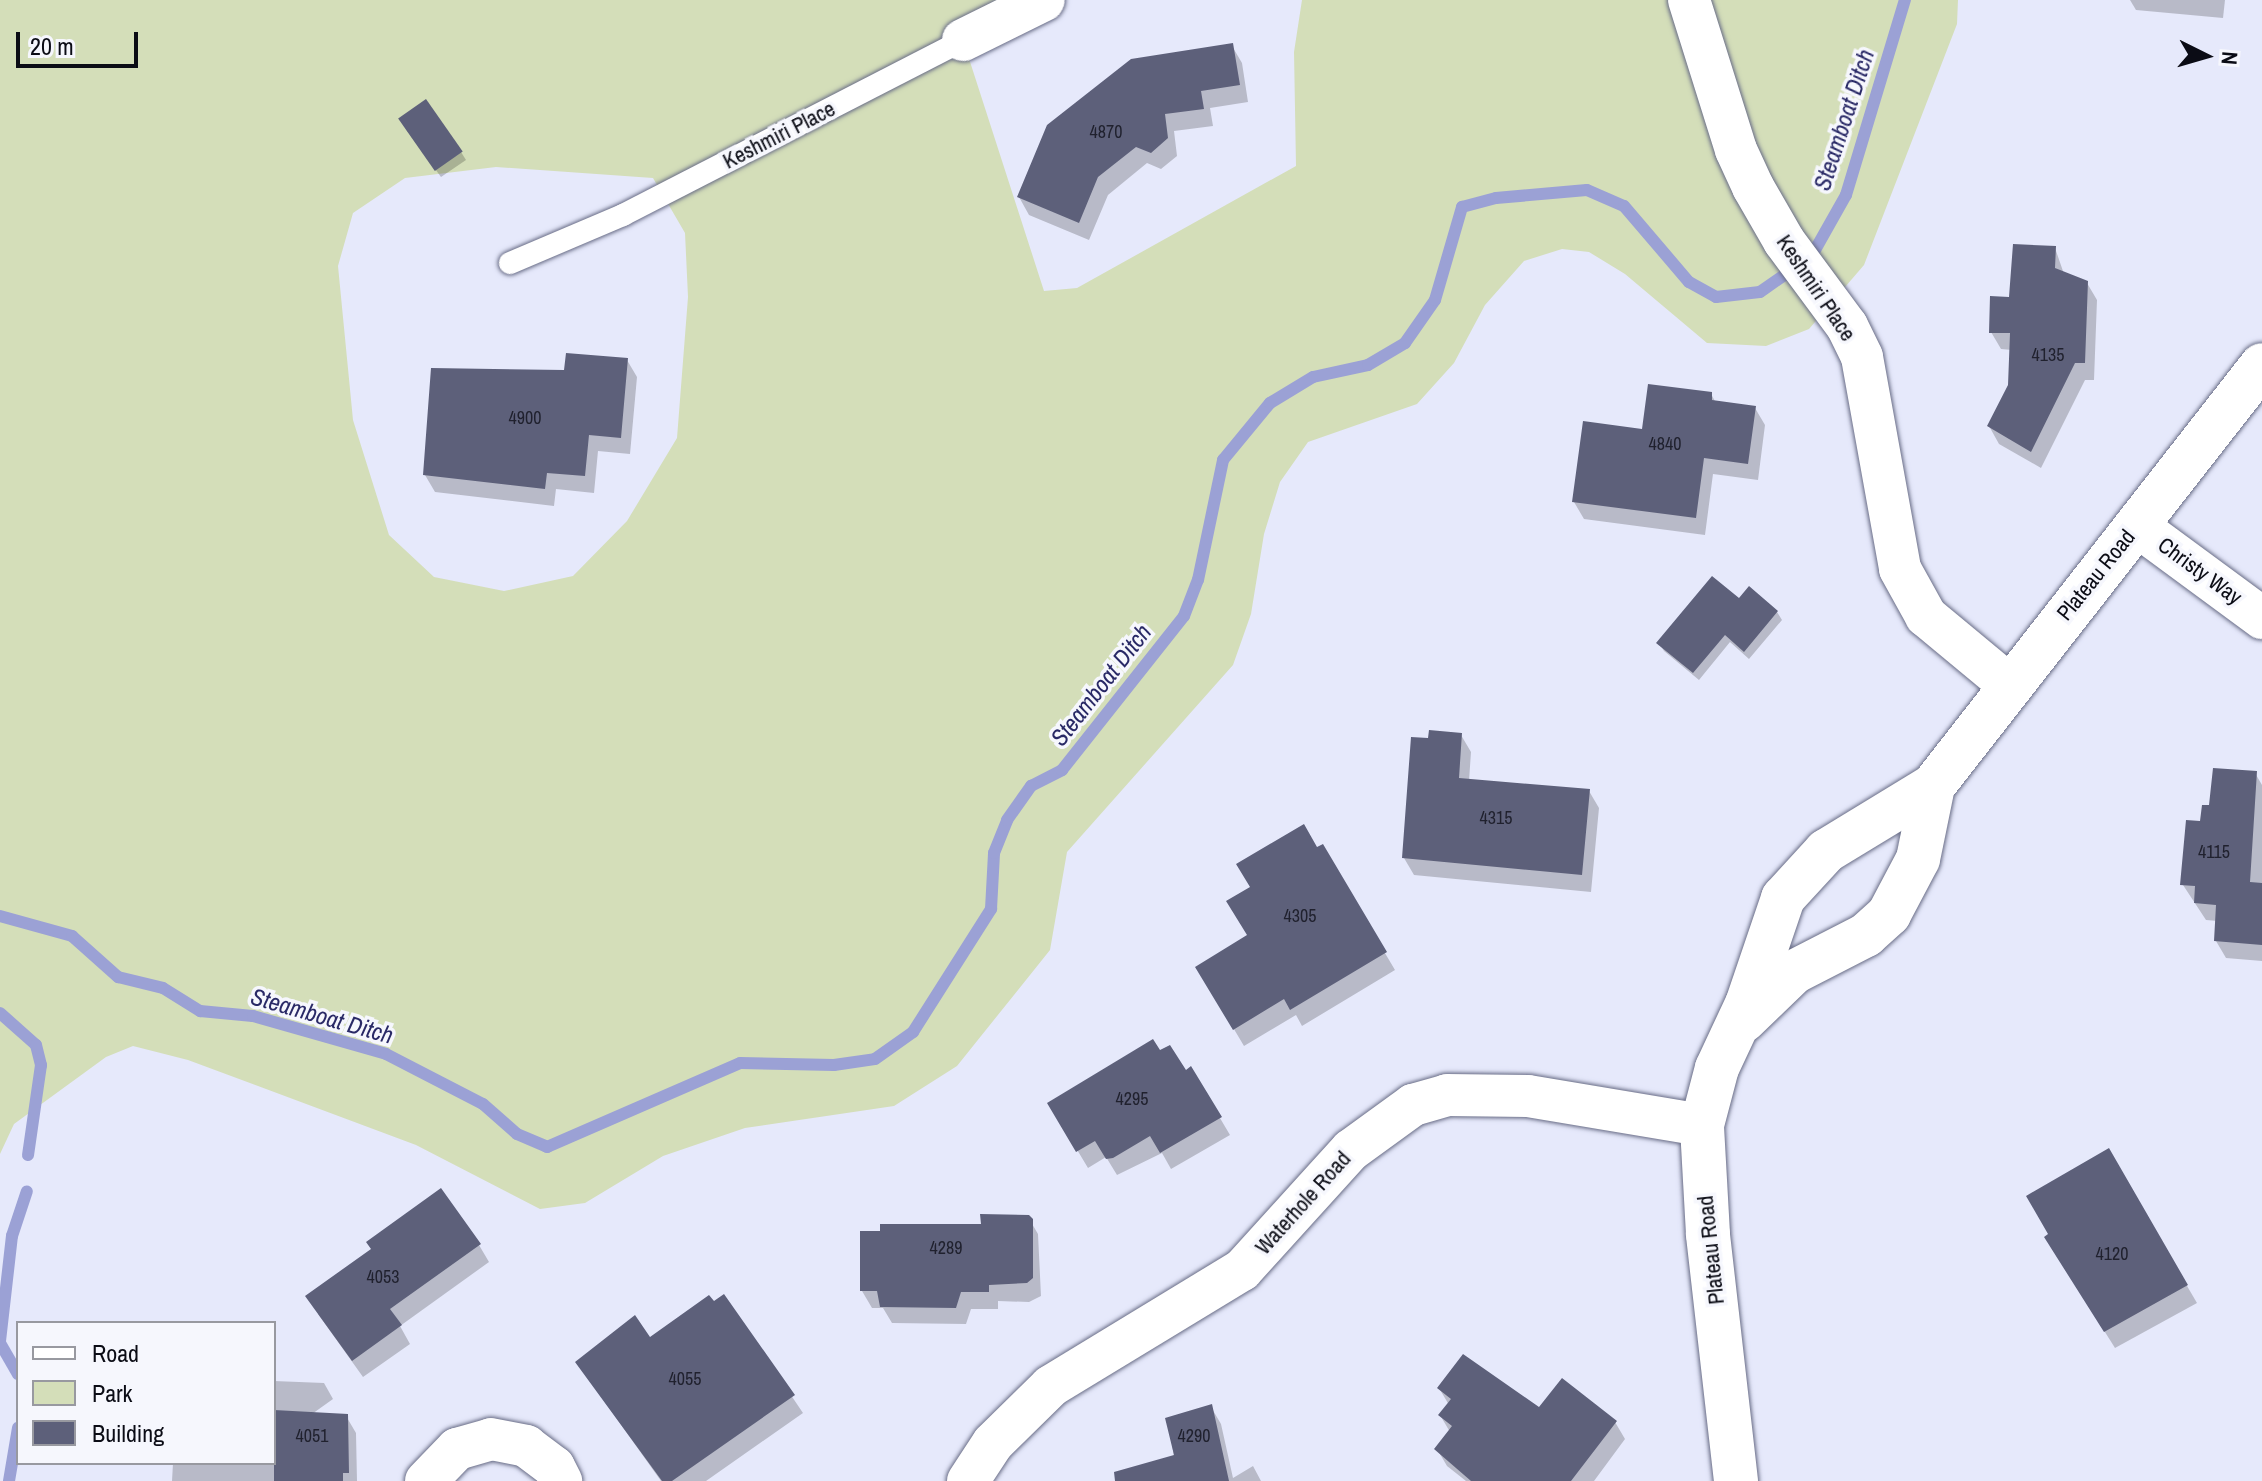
<!DOCTYPE html>
<style>
body{margin:0}
#map{position:relative;width:2262px;height:1481px;overflow:hidden;background:#e6e9fb;font-family:"Archivo Narrow",sans-serif}
div>[style]{position:absolute}
[style*='--x']{left:calc(var(--x)*1px);top:calc(var(--y)*1px);width:calc(var(--w)*1px);rotate:calc(var(--a)*1deg)}
.green>*{inset:0;background:#d4deb9}
.shadow>*{inset:0;background:#0003}
.stream>*{height:12px;margin:-6px;padding:0 6px;transform-origin:6px;border-radius:6px;background:#9ba1d5}
.building>*{inset:0;background:#5d607a;transform-origin:0 0}
.roads{filter:drop-shadow(0 0 2px #686c86) drop-shadow(0 0 2px #686c86)}
.lane>*{height:22px;margin:-11px;padding:0 11px;transform-origin:11px;border-radius:11px;background:#fff}
.street>*{height:42px;margin:-21px;padding:0 21px;transform-origin:21px;border-radius:21px;background:#fff}
.secondary>*{height:44px;margin:-22px;padding:0 22px;transform-origin:22px;border-radius:22px;background:#fff}
span{translate:-50% -50%;white-space:nowrap;text-align:center;line-height:1.15;-webkit-text-stroke:7px #f6f7fd;paint-order:stroke}
.number-label{font-size:18px;color:#20212e}
.number-label span{-webkit-text-stroke-width:0}
.street-label{font-size:22px;color:#0b0c15}
.water-label{font-size:24px;color:#292966;font-style:italic}
.legend{position:absolute;left:16px;top:1321px;width:260px;height:144px;box-sizing:border-box;background:#f6f7fd;border:2px solid #9899a0;margin:0;padding:10px 14px;list-style:none;font-size:24px;color:#0b0c15}
.legend li{display:flex;align-items:center;gap:16px;height:40px}
.legend b{width:40px;border:2px solid #9899a0}
.north{position:absolute;left:2166px;top:16px;width:80px;height:80px;-webkit-text-stroke:6px #f6f7fd;paint-order:stroke;rotate:95deg;font-size:22px;font-weight:700;line-height:32px;text-align:center;color:#0b0c15}
.north::after{content:'';display:block;margin:auto;width:28px;height:36px;background:#0b0c15;clip-path:polygon(50% 0,100% 100%,50% 72%,0 100%)}
.scale{position:absolute;left:16px;top:32px;width:122px;height:36px;box-sizing:border-box;border:4px solid #0b0c15;border-top:0;padding-left:10px;font-size:24px;line-height:28px;white-space:nowrap;color:#0b0c15;-webkit-text-stroke:6px #f6f7fd;paint-order:stroke}
</style>
<div id="map">
<div class="green">
<i style="clip-path:polygon(evenodd,0 0,1044px 0,963px 40px,1044px 291px,1077px 288px,1296px 166px,1294px 52px,1302px 0,1958px 0,1957px 24px,1864px 265px,1809px 329px,1766px 346px,1707px 343px,1625px 274px,1589px 252px,1562px 249px,1524px 261px,1485px 305px,1454px 363px,1417px 404px,1308px 442px,1280px 482px,1264px 534px,1251px 614px,1233px 665px,1067px 852px,1050px 950px,957px 1066px,894px 1106px,745px 1128px,663px 1156px,585px 1203px,540px 1209px,416px 1145px,188px 1060px,133px 1046px,106px 1057px,14px 1124px,0 1154px,0 0,496px 167px,653px 178px,685px 233px,688px 297px,677px 438px,627px 521px,573px 576px,504px 591px,434px 577px,389px 535px,353px 420px,338px 266px,353px 213px,405px 178px,496px 167px)"></i>
</div>
<div class="shadow">
<i style="clip-path:polygon(2130px 0,2225px 0,2223px 18px,2136px 10px)"></i>
<i style="clip-path:polygon(1232px 46px,1242px 63px,1248px 102px,1210px 108px,1213px 126px,1174px 131px,1177px 156px,1161px 169px,1147px 163px,1108px 195px,1089px 240px,1029px 215px,1019px 197px)"></i>
<i style="clip-path:polygon(405px 128px,461px 152px,466px 160px,441px 177px)"></i>
<i style="clip-path:polygon(2055px 248px,2064px 274px,2087px 283px,2097px 300px,2094px 380px,2085px 380px,2041px 468px,1999px 444px,1989px 426px,2010px 386px,2012px 350px,2001px 349px,1991px 332px,2011px 299px)"></i>
<i style="clip-path:polygon(627px 360px,637px 377px,630px 454px,598px 451px,594px 493px,556px 489px,554px 506px,435px 492px,425px 475px)"></i>
<i style="clip-path:polygon(1711px 394px,1716px 403px,1755px 408px,1765px 425px,1758px 480px,1713px 474px,1705px 535px,1584px 519px,1574px 502px,1644px 432px)"></i>
<i style="clip-path:polygon(1740px 601px,1777px 612px,1782px 620px,1749px 659px,1730px 642px,1699px 680px,1664px 651px,1659px 643px)"></i>
<i style="clip-path:polygon(1461px 735px,1471px 752px,1469px 781px,1589px 791px,1599px 808px,1591px 892px,1414px 875px,1404px 858px,1430px 740px)"></i>
<i style="clip-path:polygon(2255px 773px,2262px 785px,2262px 961px,2226px 958px,2216px 941px,2218px 921px,2206px 920px,2183px 885px,2211px 808px)"></i>
<i style="clip-path:polygon(1322px 847px,1395px 970px,1302px 1026px,1296px 1015px,1244px 1046px,1197px 967px,1249px 936px)"></i>
<i style="clip-path:polygon(1159px 1053px,1185px 1073px,1191px 1069px,1230px 1135px,1171px 1169px,1162px 1153px,1117px 1175px,1106px 1157px,1088px 1168px,1049px 1103px)"></i>
<i style="clip-path:polygon(2108px 1151px,2197px 1303px,2115px 1348px,2056px 1254px)"></i>
<i style="clip-path:polygon(1028px 1217px,1038px 1234px,1041px 1296px,1029px 1302px,998px 1301px,998px 1309px,971px 1309px,966px 1324px,892px 1323px,883px 1308px,872px 1308px,862px 1291px,984px 1226px)"></i>
<i style="clip-path:polygon(479px 1245px,489px 1262px,400px 1326px,410px 1344px,363px 1377px,318px 1314px)"></i>
<i style="clip-path:polygon(724px 1296px,803px 1413px,706px 1481px,661px 1481px,577px 1363px,649px 1339px)"></i>
<i style="clip-path:polygon(274px 1381px,324px 1383px,333px 1399px,312px 1414px,346px 1416px,356px 1433px,357px 1481px,172px 1481px,173px 1463px,274px 1463px)"></i>
<i style="clip-path:polygon(1439px 1388px,1615px 1422px,1625px 1439px,1594px 1481px,1466px 1481px,1447px 1466px,1437px 1449px,1450px 1432px,1440px 1415px,1449px 1405px)"></i>
<i style="clip-path:polygon(1211px 1407px,1221px 1424px,1233px 1478px,1253px 1466px,1261px 1481px,1178px 1481px,1168px 1420px)"></i>
</div>
<div class="stream">
<i style="--x:1815;--y:250;--w:63;--a:-60.6"></i>
<i style="--x:1846;--y:195;--w:204;--a:-73.2"></i>
<i style="--x:0;--y:916;--w:75;--a:15.5"></i>
<i style="--x:72;--y:936;--w:62;--a:41.7"></i>
<i style="--x:118;--y:977;--w:46;--a:13.7"></i>
<i style="--x:163;--y:988;--w:44;--a:31.9"></i>
<i style="--x:200;--y:1011;--w:53;--a:5.4"></i>
<i style="--x:253;--y:1016;--w:138;--a:15.9"></i>
<i style="--x:386;--y:1054;--w:109;--a:27.3"></i>
<i style="--x:483;--y:1104;--w:45;--a:41.4"></i>
<i style="--x:517;--y:1134;--w:33;--a:23"></i>
<i style="--x:547;--y:1147;--w:210;--a:-23.5"></i>
<i style="--x:740;--y:1063;--w:94;--a:1.2"></i>
<i style="--x:834;--y:1065;--w:41;--a:-8.3"></i>
<i style="--x:875;--y:1059;--w:47;--a:-35.4"></i>
<i style="--x:913;--y:1032;--w:146;--a:-57.6"></i>
<i style="--x:991;--y:909;--w:56;--a:-86.9"></i>
<i style="--x:994;--y:853;--w:35;--a:-68"></i>
<i style="--x:1007;--y:820;--w:42;--a:-54.8"></i>
<i style="--x:1031;--y:786;--w:35;--a:-27"></i>
<i style="--x:1062;--y:770;--w:196;--a:-51.6"></i>
<i style="--x:1184;--y:616;--w:39;--a:-69"></i>
<i style="--x:1198;--y:580;--w:123;--a:-78.2"></i>
<i style="--x:1223;--y:460;--w:74;--a:-50.5"></i>
<i style="--x:1270;--y:403;--w:50;--a:-31.2"></i>
<i style="--x:1313;--y:377;--w:56;--a:-12.3"></i>
<i style="--x:1368;--y:365;--w:43;--a:-30.7"></i>
<i style="--x:1405;--y:343;--w:52;--a:-55.1"></i>
<i style="--x:1435;--y:300;--w:97;--a:-73.8"></i>
<i style="--x:1462;--y:207;--w:35;--a:-15"></i>
<i style="--x:1496;--y:198;--w:91;--a:-5"></i>
<i style="--x:1587;--y:190;--w:40;--a:23.4"></i>
<i style="--x:1624;--y:206;--w:100;--a:49.5"></i>
<i style="--x:1689;--y:282;--w:31;--a:29"></i>
<i style="--x:1716;--y:297;--w:44;--a:-6.5"></i>
<i style="--x:1760;--y:292;--w:37;--a:-35"></i>
<i style="--x:0;--y:1013;--w:48;--a:41.6"></i>
<i style="--x:36;--y:1045;--w:21;--a:76"></i>
<i style="--x:41;--y:1065;--w:91;--a:98.2"></i>
<i style="--x:0;--y:1341;--w:106;--a:-83.5"></i>
<i style="--x:12;--y:1236;--w:47;--a:-71.6"></i>
<i style="--x:0;--y:1343;--w:36;--a:60"></i>
<i style="--x:9;--y:1481;--w:54;--a:-80.4"></i>
</div>
<div class="building">
<i style="clip-path:polygon(1233px 43px,1240px 85px,1201px 91px,1204px 109px,1165px 114px,1168px 138px,1151px 153px,1136px 147px,1098px 177px,1079px 223px,1017px 197px,1047px 125px,1131px 59px)"></i>
<i style="left:426px;top:99px;width:64px;height:34px;rotate:55deg"></i>
<i style="clip-path:polygon(2013px 244px,2056px 246px,2055px 268px,2088px 281px,2085px 363px,2075px 363px,2031px 452px,1987px 426px,2008px 385px,2010px 333px,1989px 333px,1990px 296px,2009px 297px)"></i>
<i style="clip-path:polygon(566px 353px,628px 358px,621px 438px,589px 435px,585px 476px,547px 473px,545px 489px,423px 475px,431px 368px,564px 370px)"></i>
<i style="clip-path:polygon(1648px 384px,1712px 392px,1712px 400px,1756px 406px,1748px 464px,1704px 458px,1696px 518px,1572px 502px,1583px 421px,1642px 429px)"></i>
<i style="clip-path:polygon(1712px 576px,1739px 598px,1749px 586px,1778px 611px,1744px 652px,1725px 635px,1693px 673px,1656px 643px)"></i>
<i style="clip-path:polygon(1429px 730px,1462px 733px,1459px 778px,1590px 789px,1582px 875px,1402px 858px,1411px 737px,1428px 738px)"></i>
<i style="clip-path:polygon(2213px 768px,2257px 771px,2250px 882px,2262px 883px,2262px 945px,2214px 941px,2216px 905px,2194px 903px,2195px 886px,2180px 885px,2186px 820px,2200px 821px,2202px 805px,2209px 805px)"></i>
<i style="clip-path:polygon(1304px 824px,1317px 847px,1323px 844px,1387px 952px,1290px 1010px,1284px 999px,1233px 1030px,1195px 967px,1247px 935px,1226px 901px,1250px 887px,1236px 864px)"></i>
<i style="clip-path:polygon(1153px 1039px,1160px 1050px,1170px 1045px,1186px 1070px,1191px 1066px,1222px 1117px,1160px 1153px,1150px 1136px,1113px 1158px,1106px 1159px,1095px 1141px,1076px 1152px,1047px 1103px)"></i>
<i style="clip-path:polygon(2109px 1148px,2188px 1285px,2104px 1332px,2044px 1237px,2048px 1234px,2026px 1196px)"></i>
<i style="clip-path:polygon(441px 1188px,481px 1244px,390px 1309px,402px 1325px,352px 1361px,305px 1296px,371px 1249px,366px 1242px)"></i>
<i style="clip-path:polygon(980px 1214px,1029px 1215px,1033px 1219px,1033px 1278px,1027px 1283px,989px 1285px,989px 1292px,961px 1292px,956px 1308px,880px 1307px,877px 1291px,860px 1291px,860px 1231px,880px 1231px,880px 1224px,981px 1224px)"></i>
<i style="clip-path:polygon(724px 1294px,795px 1395px,672px 1481px,662px 1481px,575px 1362px,635px 1315px,650px 1337px,709px 1295px,714px 1301px)"></i>
<i style="clip-path:polygon(1463px 1354px,1539px 1407px,1562px 1378px,1617px 1421px,1571px 1481px,1471px 1481px,1434px 1449px,1452px 1426px,1438px 1415px,1451px 1399px,1437px 1388px)"></i>
<i style="clip-path:polygon(1212px 1404px,1229px 1481px,1115px 1481px,1114px 1472px,1174px 1455px,1165px 1418px)"></i>
<i style="clip-path:polygon(274px 1410px,348px 1414px,349px 1473px,343px 1473px,343px 1481px,274px 1481px)"></i>
</div>
<div class="roads">
<div class="lane">
<i style="--x:510;--y:263;--w:123;--a:-23"></i>
<i style="--x:623;--y:215;--w:382;--a:-27.2"></i>
</div>
<div class="street">
<i style="--x:1689;--y:0;--w:157;--a:72.6"></i>
<i style="--x:1736;--y:150;--w:41;--a:65.3"></i>
<i style="--x:1753;--y:187;--w:62;--a:60.1"></i>
<i style="--x:1784;--y:241;--w:106;--a:53.5"></i>
<i style="--x:1847;--y:326;--w:34;--a:64"></i>
<i style="--x:1862;--y:357;--w:215;--a:79.8"></i>
<i style="--x:1900;--y:569;--w:54;--a:61"></i>
<i style="--x:1926;--y:616;--w:108;--a:39.7"></i>
<i style="--x:963;--y:40;--w:90;--a:-26.3"></i>
<i style="--x:2136;--y:525;--w:157;--a:36.4"></i>
<i style="--x:426;--y:1481;--w:45;--a:-45.9"></i>
<i style="--x:457;--y:1449;--w:35;--a:-16"></i>
<i style="--x:491;--y:1439;--w:36;--a:11"></i>
<i style="--x:526;--y:1446;--w:35;--a:37"></i>
<i style="--x:554;--y:1467;--w:16;--a:63"></i>
<i style="--x:968;--y:1481;--w:45;--a:-56.7"></i>
<i style="--x:993;--y:1443;--w:81;--a:-44.5"></i>
<i style="--x:1051;--y:1386;--w:223;--a:-31.3"></i>
<i style="--x:1242;--y:1270;--w:162;--a:-47.8"></i>
<i style="--x:1351;--y:1150;--w:77;--a:-36"></i>
<i style="--x:1413;--y:1105;--w:35;--a:-16"></i>
<i style="--x:1447;--y:1095;--w:81;--a:0.7"></i>
<i style="--x:1528;--y:1096;--w:176;--a:9.5"></i>
</div>
<div class="secondary">
<i style="--x:1744;--y:1020;--w:69;--a:-43.8"></i>
<i style="--x:1794;--y:972;--w:81;--a:-27.2"></i>
<i style="--x:1866;--y:935;--w:31;--a:-42"></i>
<i style="--x:1889;--y:914;--w:62;--a:-62.2"></i>
<i style="--x:1918;--y:859;--w:75;--a:-78.4"></i>
<i style="--x:1736;--y:1481;--w:249;--a:-96.5"></i>
<i style="--x:1708;--y:1234;--w:109;--a:-93.2"></i>
<i style="--x:1702;--y:1125;--w:59;--a:-75.3"></i>
<i style="--x:1717;--y:1068;--w:71;--a:-64.9"></i>
<i style="--x:1747;--y:1004;--w:112;--a:-71.2"></i>
<i style="--x:1783;--y:898;--w:64;--a:-47.5"></i>
<i style="--x:1826;--y:851;--w:125;--a:-31.3"></i>
<i style="--x:1933;--y:786;--w:534;--a:-51.99"></i>
</div>
</div>
<div class="number-label">
<span style="left:1106px;top:132px">4870</span>
<span style="left:2048px;top:355px">4135</span>
<span style="left:525px;top:418px">4900</span>
<span style="left:1665px;top:444px">4840</span>
<span style="left:1496px;top:818px">4315</span>
<span style="left:2214px;top:852px">4115</span>
<span style="left:1300px;top:916px">4305</span>
<span style="left:1132px;top:1099px">4295</span>
<span style="left:946px;top:1248px">4289</span>
<span style="left:2112px;top:1254px">4120</span>
<span style="left:383px;top:1277px">4053</span>
<span style="left:685px;top:1379px">4055</span>
<span style="left:312px;top:1436px">4051</span>
<span style="left:1194px;top:1436px">4290</span>
</div>
<div class="street-label">
<span style="left:779px;top:135px;rotate:-27deg">Keshmiri Place</span>
<span style="left:1816px;top:288px;rotate:56deg">Keshmiri Place</span>
<span style="left:2200px;top:571px;rotate:36deg">Christy Way</span>
<span style="left:2096px;top:575px;rotate:-51deg">Plateau Road</span>
<span style="left:1303px;top:1203px;rotate:-48deg">Waterhole Road</span>
<span style="left:1711px;top:1250px;rotate:-96deg">Plateau Road</span>
</div>
<div class="water-label">
<span style="left:1844px;top:120px;rotate:-72deg">Steamboat Ditch</span>
<span style="left:1101px;top:685px;rotate:-52deg">Steamboat Ditch</span>
<span style="left:322px;top:1016px;rotate:16deg">Steamboat Ditch</span>
</div>
<ul class="legend">
<li><b style="height:10px;background:#fff"></b>Road</li>
<li><b style="height:22px;background:#d4deb9"></b>Park</li>
<li><b style="height:22px;background:#5d607a"></b>Building</li>
</ul>
<div class="north">N</div>
<div class="scale">20 m</div>
</div>
